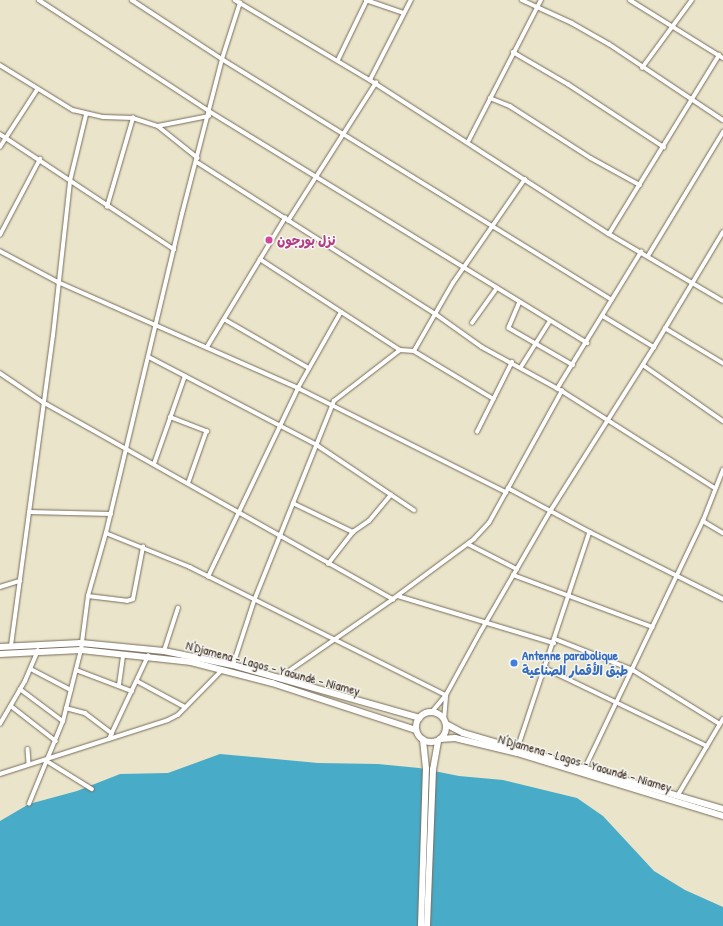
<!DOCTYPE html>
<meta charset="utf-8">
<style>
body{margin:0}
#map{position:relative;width:723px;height:926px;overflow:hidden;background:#eae5ca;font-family:"Patrick Hand","Playpen Sans Arabic",sans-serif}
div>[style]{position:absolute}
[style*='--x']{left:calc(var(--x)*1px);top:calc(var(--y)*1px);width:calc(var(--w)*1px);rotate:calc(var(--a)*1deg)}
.water>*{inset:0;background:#48acc8}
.roads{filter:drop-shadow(0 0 1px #786b5a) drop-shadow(0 0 1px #786b5a)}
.street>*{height:3.5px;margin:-1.75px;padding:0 1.75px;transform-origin:1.75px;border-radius:1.75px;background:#fff}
.primary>*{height:5.5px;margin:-2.75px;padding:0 2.75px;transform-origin:2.75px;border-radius:2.75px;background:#fff}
.highway>*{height:6px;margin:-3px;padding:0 3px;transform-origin:3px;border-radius:3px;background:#fff}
.highway>.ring{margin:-3px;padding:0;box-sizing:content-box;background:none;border:6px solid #fff;border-radius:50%}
.dots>*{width:11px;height:11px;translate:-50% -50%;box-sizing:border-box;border:2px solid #f6f6f2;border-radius:50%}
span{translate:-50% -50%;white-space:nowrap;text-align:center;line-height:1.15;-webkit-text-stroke:3px #f6f6f2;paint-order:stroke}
.hotel-label{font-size:13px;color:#b23c85;font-weight:700}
.left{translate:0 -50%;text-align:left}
.shop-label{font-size:13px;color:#366cbe;font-weight:700}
.street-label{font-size:13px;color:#3b2a1e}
</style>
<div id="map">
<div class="water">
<i style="clip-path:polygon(220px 754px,318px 763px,378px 764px,419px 768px,459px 776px,503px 780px,577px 798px,603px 816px,654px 871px,685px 890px,723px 907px,723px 926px,0 926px,0 821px,29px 804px,77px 791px,120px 774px,168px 773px)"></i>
</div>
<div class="roads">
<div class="street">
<i style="--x:39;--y:0;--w:203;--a:33.1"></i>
<i style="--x:209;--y:111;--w:444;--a:31.5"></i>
<i style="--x:132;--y:0;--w:108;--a:33.2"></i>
<i style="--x:222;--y:59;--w:458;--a:31.7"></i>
<i style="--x:235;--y:0;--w:157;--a:30.7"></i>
<i style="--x:370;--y:80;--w:284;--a:32.8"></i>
<i style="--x:609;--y:234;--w:132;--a:30.4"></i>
<i style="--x:366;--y:0;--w:40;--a:18.9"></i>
<i style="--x:522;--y:0;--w:55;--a:24.7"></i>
<i style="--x:572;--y:23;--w:43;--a:29.6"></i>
<i style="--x:609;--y:44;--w:137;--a:33.7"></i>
<i style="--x:630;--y:0;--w:110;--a:31.9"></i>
<i style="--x:513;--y:52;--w:64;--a:30.2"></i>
<i style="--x:568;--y:84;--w:115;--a:33.3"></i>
<i style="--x:338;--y:60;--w:67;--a:-64.2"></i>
<i style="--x:0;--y:65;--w:86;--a:31.7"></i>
<i style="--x:73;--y:110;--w:31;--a:13"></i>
<i style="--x:103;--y:117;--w:30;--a:2"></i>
<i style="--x:133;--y:118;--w:26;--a:18"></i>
<i style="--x:158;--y:126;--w:51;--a:38.7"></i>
<i style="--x:642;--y:68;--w:84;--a:-53.7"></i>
<i style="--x:370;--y:80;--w:90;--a:-62.9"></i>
<i style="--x:490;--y:98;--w:22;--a:22"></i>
<i style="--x:510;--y:106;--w:96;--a:32.7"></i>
<i style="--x:591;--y:158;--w:56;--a:28.9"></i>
<i style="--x:158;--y:126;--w:52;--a:-11.1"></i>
<i style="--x:0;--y:134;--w:209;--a:33.5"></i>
<i style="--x:468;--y:142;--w:160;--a:-62.8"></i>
<i style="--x:0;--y:147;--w:68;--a:-57"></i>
<i style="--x:197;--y:162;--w:285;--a:32.5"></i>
<i style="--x:437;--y:315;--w:55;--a:35.4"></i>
<i style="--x:482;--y:347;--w:91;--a:28.8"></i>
<i style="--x:562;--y:391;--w:181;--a:32.4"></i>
<i style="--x:107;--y:207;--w:93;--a:-73.7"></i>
<i style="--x:288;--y:221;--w:164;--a:-57.5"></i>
<i style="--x:609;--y:234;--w:210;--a:-58.4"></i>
<i style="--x:0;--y:235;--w:86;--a:-62.2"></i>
<i style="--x:0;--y:251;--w:66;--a:28.1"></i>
<i style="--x:58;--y:282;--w:262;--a:23.8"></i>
<i style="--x:298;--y:388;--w:233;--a:26.6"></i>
<i style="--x:648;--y:256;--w:145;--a:-58.8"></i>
<i style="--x:260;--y:259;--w:167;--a:33"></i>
<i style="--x:400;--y:350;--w:14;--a:4"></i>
<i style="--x:414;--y:351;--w:93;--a:31"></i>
<i style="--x:520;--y:302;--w:28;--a:113"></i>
<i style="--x:509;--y:328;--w:74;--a:30"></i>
<i style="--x:603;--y:316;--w:60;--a:31.3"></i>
<i style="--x:224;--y:319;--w:98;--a:30"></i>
<i style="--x:472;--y:323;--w:43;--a:-54.5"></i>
<i style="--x:665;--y:328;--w:68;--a:31.1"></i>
<i style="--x:207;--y:347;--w:151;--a:-58.8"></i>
<i style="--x:414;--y:351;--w:78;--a:-60.2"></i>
<i style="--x:453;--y:283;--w:126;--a:-55.3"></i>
<i style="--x:149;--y:357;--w:190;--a:27.6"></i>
<i style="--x:317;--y:445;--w:117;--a:33.8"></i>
<i style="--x:643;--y:365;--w:98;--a:35"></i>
<i style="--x:521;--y:367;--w:54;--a:-57.8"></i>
<i style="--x:0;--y:373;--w:52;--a:34"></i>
<i style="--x:43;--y:402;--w:402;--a:29.4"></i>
<i style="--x:557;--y:389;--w:161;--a:-58.5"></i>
<i style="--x:170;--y:417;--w:40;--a:21"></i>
<i style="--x:207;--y:431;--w:54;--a:109.4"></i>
<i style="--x:477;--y:432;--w:78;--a:-63.4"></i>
<i style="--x:154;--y:464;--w:93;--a:-70.6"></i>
<i style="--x:508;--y:488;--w:93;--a:28.2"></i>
<i style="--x:590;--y:532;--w:228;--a:108.4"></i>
<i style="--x:293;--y:503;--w:67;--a:25.8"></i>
<i style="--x:29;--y:512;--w:82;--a:1.4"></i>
<i style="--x:703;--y:521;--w:23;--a:31"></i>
<i style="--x:590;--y:532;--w:149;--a:26.7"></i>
<i style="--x:106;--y:533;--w:91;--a:22"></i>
<i style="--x:190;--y:567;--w:286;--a:26.6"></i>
<i style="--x:468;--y:544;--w:55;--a:27"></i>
<i style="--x:328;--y:564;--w:41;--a:-52"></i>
<i style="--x:353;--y:532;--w:19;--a:-35"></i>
<i style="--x:369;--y:521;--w:34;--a:-50"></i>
<i style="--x:513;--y:575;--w:149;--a:20.4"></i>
<i style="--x:208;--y:577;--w:209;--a:-64.5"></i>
<i style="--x:298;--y:388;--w:87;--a:-60.5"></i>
<i style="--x:0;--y:587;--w:21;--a:-17"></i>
<i style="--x:88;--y:596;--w:39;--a:7"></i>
<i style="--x:127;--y:601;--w:6;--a:-18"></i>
<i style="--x:133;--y:599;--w:53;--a:-79.1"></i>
<i style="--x:398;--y:596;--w:163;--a:16.8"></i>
<i style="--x:555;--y:639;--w:84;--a:21.7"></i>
<i style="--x:633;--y:670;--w:102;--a:31.8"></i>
<i style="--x:11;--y:646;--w:313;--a:-82.3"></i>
<i style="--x:53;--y:336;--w:156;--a:-83.7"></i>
<i style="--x:70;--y:181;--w:68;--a:-76.4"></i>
<i style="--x:164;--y:651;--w:45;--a:-72"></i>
<i style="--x:233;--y:665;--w:67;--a:-71.8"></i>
<i style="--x:254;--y:601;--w:215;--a:-68.2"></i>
<i style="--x:334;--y:401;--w:83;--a:-37.7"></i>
<i style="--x:545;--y:668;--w:180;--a:25.7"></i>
<i style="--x:31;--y:669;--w:45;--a:27.7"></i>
<i style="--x:76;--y:670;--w:60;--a:20.6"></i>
<i style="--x:279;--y:678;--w:139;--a:-34.7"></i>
<i style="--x:393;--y:599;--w:101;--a:-36.5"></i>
<i style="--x:474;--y:539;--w:22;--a:-47"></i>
<i style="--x:489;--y:523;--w:151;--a:-61.1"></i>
<i style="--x:137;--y:681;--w:55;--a:28.4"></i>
<i style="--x:119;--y:685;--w:30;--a:-82"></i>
<i style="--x:20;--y:689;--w:54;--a:36.7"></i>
<i style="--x:11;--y:706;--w:57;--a:37.9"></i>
<i style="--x:66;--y:708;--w:20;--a:15"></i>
<i style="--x:85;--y:713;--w:34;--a:37"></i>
<i style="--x:431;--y:713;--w:23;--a:-50"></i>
<i style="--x:444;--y:720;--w:25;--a:-85"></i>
<i style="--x:446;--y:695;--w:73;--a:-61.3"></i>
<i style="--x:481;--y:631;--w:140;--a:-60"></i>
<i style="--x:551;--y:510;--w:193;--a:-57.7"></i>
<i style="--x:654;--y:347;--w:134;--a:-59"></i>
<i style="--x:0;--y:724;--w:50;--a:-59.8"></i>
<i style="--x:25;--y:681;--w:33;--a:-67"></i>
<i style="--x:109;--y:739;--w:92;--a:-64.8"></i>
<i style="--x:28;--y:749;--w:15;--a:86"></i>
<i style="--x:47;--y:761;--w:53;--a:31.9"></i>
<i style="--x:585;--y:768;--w:274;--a:-64.5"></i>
<i style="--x:703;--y:521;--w:55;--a:-68.6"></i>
<i style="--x:0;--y:774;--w:176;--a:-17.8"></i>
<i style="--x:168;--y:720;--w:11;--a:-27"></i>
<i style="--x:178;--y:715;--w:63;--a:-45.6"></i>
<i style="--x:678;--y:795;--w:88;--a:-59.4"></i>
<i style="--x:29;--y:804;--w:90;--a:-67.7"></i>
<i style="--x:63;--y:721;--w:73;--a:-75.8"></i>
<i style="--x:81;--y:650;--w:54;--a:-82.6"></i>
<i style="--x:88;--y:596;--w:66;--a:-74.1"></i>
<i style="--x:106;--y:533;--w:328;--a:-76.6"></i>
<i style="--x:182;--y:214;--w:160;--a:-75.5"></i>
<i style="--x:222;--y:59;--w:59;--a:-72.2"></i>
</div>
<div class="primary">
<i style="--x:421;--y:926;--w:157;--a:-88.2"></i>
<i style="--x:426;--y:769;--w:29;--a:-96"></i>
<i style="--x:427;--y:926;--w:156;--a:-87.8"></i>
<i style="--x:433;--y:770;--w:29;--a:-80"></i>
</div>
<div class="highway">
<i style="--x:0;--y:647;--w:81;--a:-2.8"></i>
<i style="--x:81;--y:643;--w:83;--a:5.5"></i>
<i style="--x:164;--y:651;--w:70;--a:11.5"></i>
<i style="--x:233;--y:665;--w:194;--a:15.8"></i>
<i style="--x:0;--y:654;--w:81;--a:-2.8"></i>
<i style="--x:81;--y:650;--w:111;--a:6.2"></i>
<i style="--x:191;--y:662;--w:84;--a:14.5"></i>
<i style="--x:272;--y:683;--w:151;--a:18.1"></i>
<i class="ring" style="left:416px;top:712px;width:24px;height:24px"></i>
<i style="--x:446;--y:724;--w:19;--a:28"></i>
<i style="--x:463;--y:733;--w:271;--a:16.3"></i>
<i style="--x:440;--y:739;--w:15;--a:-4"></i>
<i style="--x:455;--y:738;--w:64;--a:13.6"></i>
<i style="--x:517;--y:753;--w:215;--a:17"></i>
</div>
</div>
<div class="dots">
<i style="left:269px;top:240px;background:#d1479c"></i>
<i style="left:514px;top:663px;background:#3f7fe0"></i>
</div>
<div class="hotel-label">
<span class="left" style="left:277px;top:240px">نزل بورجون</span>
</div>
<div class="shop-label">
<span class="left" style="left:522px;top:663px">Antenne parabolique<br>طبق الأقمار الصناعية</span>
</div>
<div class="street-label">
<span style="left:273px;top:668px;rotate:15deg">N'Djamena - Lagos - Yaoundé - Niamey</span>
<span style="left:585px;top:763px;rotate:16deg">N'Djamena - Lagos - Yaoundé - Niamey</span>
</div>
</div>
